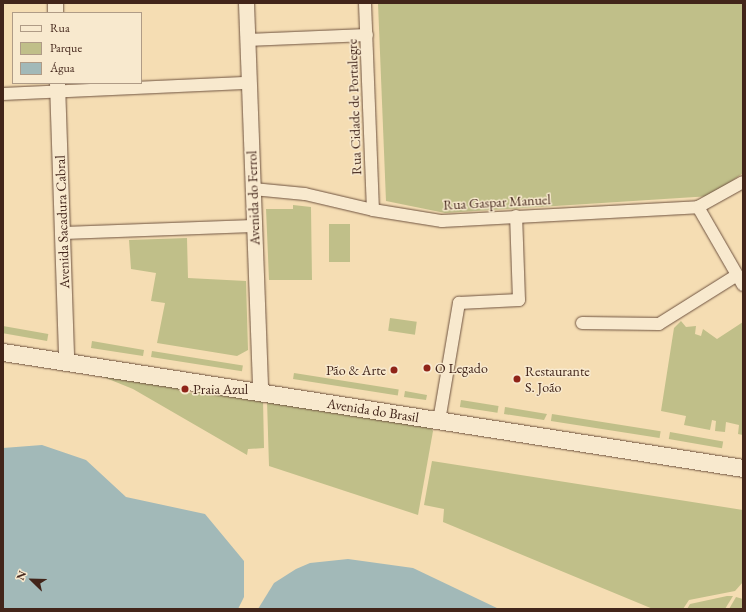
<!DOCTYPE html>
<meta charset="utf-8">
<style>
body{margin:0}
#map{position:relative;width:746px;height:612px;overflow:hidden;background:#f5ddb3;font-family:"EB Garamond",serif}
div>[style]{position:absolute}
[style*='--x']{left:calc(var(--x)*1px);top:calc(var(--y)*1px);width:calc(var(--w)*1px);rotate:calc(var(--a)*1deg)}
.green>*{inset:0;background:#c0bf89;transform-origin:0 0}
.water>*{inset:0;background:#a2b9b8}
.roads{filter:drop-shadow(0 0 1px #6f5340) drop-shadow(0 0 1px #6f5340)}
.minor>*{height:12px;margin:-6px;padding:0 6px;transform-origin:6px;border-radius:6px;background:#f8e9ce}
.tertiary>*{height:15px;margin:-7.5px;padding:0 7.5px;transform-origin:7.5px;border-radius:7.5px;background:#f8e9ce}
.secondary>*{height:17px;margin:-8.5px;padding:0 8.5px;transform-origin:8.5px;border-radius:8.5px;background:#f8e9ce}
.dots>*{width:11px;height:11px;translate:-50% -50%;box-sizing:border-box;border:2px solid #f8e9ce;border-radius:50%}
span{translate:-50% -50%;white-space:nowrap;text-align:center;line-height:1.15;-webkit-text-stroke:3px #f8e9ce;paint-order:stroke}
.street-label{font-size:14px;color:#42251a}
.poi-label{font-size:14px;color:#42251a}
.left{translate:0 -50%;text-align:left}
.right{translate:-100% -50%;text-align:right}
.frame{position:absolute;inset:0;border:4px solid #42251a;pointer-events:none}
.legend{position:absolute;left:12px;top:12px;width:130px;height:72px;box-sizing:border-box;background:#f8e9ce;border:1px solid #af9b86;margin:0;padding:5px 7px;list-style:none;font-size:12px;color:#42251a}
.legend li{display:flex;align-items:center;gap:8px;height:20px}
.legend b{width:20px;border:1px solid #af9b86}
.north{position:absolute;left:12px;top:560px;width:40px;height:40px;-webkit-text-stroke:3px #f8e9ce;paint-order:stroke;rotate:293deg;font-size:11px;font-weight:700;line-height:16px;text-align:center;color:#42251a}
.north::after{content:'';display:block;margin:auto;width:14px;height:18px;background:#42251a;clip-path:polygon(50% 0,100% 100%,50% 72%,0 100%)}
</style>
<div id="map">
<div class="green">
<i style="clip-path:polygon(378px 3px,743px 3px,743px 173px,711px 196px,445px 213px,386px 201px)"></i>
<i style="clip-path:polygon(293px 205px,311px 207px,312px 280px,269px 280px,266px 209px,293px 209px)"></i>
<i style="left:329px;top:224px;width:21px;height:38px"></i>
<i style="clip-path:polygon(187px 238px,188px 278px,246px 281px,248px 350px,237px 356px,157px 343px,165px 303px,151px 301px,156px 273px,131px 269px,129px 240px)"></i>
<i style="left:390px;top:318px;width:27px;height:13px;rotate:8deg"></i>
<i style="clip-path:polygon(681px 321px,686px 327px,696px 326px,695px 334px,701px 336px,703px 329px,717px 339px,743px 322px,743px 435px,738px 434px,739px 425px,726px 422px,725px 432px,715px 431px,716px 421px,712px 420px,710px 430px,684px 425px,686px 416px,661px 411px,674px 328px)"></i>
<i style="left:3px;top:326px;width:46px;height:7px;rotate:10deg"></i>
<i style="clip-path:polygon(92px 341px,144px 350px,143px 356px,91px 348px)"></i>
<i style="left:152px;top:351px;width:92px;height:6px;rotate:9deg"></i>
<i style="left:294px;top:373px;width:106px;height:6px;rotate:9deg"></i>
<i style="clip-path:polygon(96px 374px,179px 387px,179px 391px,195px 394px,196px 390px,263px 399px,264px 448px,248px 449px,247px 455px,133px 389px)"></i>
<i style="clip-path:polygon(405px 391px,427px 395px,426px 400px,404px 397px)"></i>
<i style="clip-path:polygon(267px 400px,430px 427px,433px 431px,418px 515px,269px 466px)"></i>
<i style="left:461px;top:400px;width:38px;height:7px;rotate:9deg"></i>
<i style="clip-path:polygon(505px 407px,547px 414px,544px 420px,504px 414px)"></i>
<i style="left:552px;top:414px;width:110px;height:7px;rotate:9deg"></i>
<i style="left:670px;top:432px;width:54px;height:7px;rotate:10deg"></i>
<i style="clip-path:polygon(432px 461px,743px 510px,743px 582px,735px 591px,689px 600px,683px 609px,653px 609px,443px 522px,444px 509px,424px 505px)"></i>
<i style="clip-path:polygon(727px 596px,733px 596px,725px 609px,687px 609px,690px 604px)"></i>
<i style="clip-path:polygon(736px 597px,743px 599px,743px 609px,729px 609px)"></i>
</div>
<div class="water">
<i style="clip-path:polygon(42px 445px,86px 460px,126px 497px,205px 514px,244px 561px,244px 597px,238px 609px,3px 609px,3px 448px)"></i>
<i style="clip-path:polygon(348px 559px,413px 568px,499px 609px,258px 609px,274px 583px,296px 569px,310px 563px)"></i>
</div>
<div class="roads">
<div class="minor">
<i style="--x:365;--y:3;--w:207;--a:87.8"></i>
<i style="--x:247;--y:40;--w:120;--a:-2.4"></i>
<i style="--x:3;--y:94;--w:246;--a:-2.6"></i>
<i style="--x:253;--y:189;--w:52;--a:5.5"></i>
<i style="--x:305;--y:194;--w:70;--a:13.2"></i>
<i style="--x:373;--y:210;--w:70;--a:9.1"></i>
<i style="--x:442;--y:221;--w:256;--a:-3.1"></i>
<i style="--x:698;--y:207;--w:51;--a:-29.1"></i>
<i style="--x:698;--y:207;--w:90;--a:60"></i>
<i style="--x:63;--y:233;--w:191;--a:-2.1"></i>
<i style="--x:582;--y:323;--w:77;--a:0.7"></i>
<i style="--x:659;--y:324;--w:92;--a:-32.1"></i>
<i style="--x:439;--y:421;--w:120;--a:-80.4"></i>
<i style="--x:459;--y:303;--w:60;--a:-2.9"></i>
<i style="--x:519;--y:300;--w:84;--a:-92"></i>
</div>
<div class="tertiary">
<i style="--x:55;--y:3;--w:10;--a:90"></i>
<i style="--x:246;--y:3;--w:389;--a:87.9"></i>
<i style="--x:57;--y:83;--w:278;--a:88.1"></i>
</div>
<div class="secondary">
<i style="--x:3;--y:352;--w:749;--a:8.91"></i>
</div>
</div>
<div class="dots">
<i style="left:427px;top:368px;background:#8f2418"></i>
<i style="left:394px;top:370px;background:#8f2418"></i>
<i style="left:517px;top:379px;background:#8f2418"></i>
<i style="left:185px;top:389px;background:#8f2418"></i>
</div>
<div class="street-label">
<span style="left:354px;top:107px;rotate:-92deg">Rua Cidade de Portalegre</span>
<span style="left:253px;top:198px;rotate:-92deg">Avenida do Ferrol</span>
<span style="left:497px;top:202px;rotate:-3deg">Rua Gaspar Manuel</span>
<span style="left:62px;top:222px;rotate:-92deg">Avenida Sacadura Cabral</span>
<span style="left:373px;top:410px;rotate:9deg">Avenida do Brasil</span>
</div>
<div class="poi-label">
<span class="left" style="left:435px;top:368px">O Legado</span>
<span class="right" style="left:386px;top:370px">Pão &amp; Arte</span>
<span class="left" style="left:525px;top:379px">Restaurante<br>S. João</span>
<span class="left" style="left:193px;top:389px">Praia Azul</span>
</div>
<div class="frame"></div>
<ul class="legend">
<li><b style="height:5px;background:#f8e9ce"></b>Rua</li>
<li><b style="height:11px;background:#c0bf89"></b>Parque</li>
<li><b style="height:11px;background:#a2b9b8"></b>Água</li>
</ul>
<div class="north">N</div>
</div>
